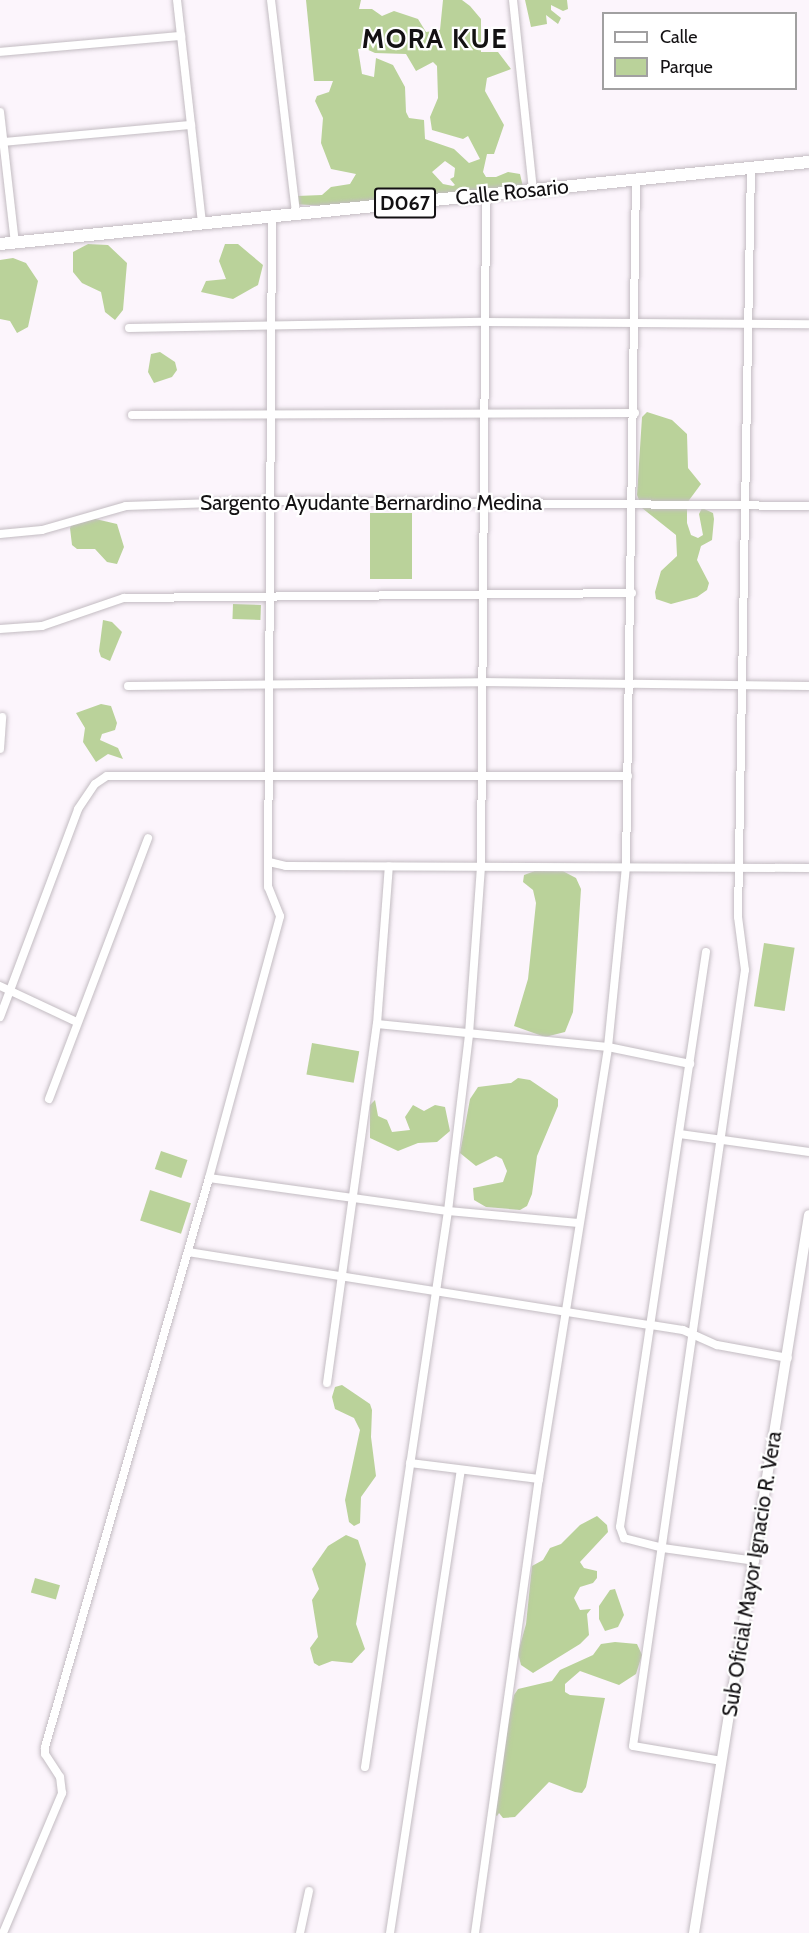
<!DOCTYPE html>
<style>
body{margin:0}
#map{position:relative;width:809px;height:1933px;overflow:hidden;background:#fcf5fc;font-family:Cabin,sans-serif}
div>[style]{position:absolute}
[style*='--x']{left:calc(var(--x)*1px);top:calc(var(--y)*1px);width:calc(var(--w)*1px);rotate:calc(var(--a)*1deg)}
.green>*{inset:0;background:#bad29a;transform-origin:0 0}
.roads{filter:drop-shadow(0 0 2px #c3bcc2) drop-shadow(0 0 2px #c3bcc2)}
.street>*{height:8px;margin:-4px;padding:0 4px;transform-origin:4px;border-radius:4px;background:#fff}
.secondary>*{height:10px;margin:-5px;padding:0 5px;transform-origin:5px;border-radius:5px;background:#fff}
.primary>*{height:12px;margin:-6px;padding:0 6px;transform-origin:6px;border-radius:6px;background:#fff}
span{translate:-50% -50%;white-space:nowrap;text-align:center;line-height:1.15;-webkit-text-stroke:4.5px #fff;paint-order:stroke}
.shield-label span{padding:2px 4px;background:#fff;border:2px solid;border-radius:4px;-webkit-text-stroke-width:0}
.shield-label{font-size:20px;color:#131113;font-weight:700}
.street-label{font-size:21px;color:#131113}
.district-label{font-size:27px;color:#131113;font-weight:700;letter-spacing:1.5px}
.legend{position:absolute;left:602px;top:12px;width:195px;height:78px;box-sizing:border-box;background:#fff;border:2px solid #a1a0a1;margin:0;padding:8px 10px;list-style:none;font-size:18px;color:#131113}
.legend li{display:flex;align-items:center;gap:12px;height:30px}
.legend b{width:30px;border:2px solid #a1a0a1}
</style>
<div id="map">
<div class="green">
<i style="clip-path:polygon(evenodd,306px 0,361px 0,359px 9px,372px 9px,382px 16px,394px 11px,418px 19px,426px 32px,440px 30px,443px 0,462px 0,470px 6px,481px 19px,481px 52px,498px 52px,511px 69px,487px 78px,485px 91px,504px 125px,494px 154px,487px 154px,483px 172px,486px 177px,496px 177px,508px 172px,520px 174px,523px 187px,329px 206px,291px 204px,297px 196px,322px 195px,331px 187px,350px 184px,356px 174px,331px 169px,321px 143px,323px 118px,315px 101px,317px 96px,329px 92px,333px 81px,314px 81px,306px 0,364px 48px,375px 53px,406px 54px,416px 71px,433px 62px,437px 66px,438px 98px,430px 117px,432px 130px,463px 139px,468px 136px,480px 159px,469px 163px,454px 149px,425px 139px,424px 120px,409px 118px,406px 112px,405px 87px,393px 65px,376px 58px,374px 77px,362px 74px,358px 49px,364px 48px,306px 0,445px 161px,455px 168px,454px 177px,450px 179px,455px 185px,453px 186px,443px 184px,432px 172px,445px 161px)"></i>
<i style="clip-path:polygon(525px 0,567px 0,568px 9px,563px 11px,551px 5px,551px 10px,561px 18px,558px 24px,546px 15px,547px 24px,531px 27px)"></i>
<i style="clip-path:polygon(88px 244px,108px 245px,127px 263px,123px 310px,115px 320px,105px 312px,101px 292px,82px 283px,73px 272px,73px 252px)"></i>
<i style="clip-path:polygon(225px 244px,238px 244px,263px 265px,258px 285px,233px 299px,201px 292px,206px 281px,226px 279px,219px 261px)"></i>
<i style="clip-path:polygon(13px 258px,26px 263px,38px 281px,28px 327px,17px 333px,10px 321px,0 319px,0 260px)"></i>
<i style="clip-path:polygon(160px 352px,175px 362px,177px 370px,172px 377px,154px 383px,148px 372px,151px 354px)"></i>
<i style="clip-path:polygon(647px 412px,672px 420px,687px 434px,688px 468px,701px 484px,687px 503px,687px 523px,691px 535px,698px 538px,703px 535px,699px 514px,702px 508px,713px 513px,714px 519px,712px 540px,701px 546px,697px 560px,709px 583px,707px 590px,697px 597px,671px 604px,656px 599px,655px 592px,661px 571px,677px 556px,676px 535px,642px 508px,637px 495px,642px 417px)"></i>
<i style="left:370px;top:513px;width:42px;height:66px"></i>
<i style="clip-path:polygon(87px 517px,117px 524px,124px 547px,117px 564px,107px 562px,95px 549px,77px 549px,72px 545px,70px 528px,74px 521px)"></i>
<i style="left:233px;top:604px;width:28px;height:15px;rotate:2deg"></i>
<i style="clip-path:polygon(103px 620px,112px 622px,122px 632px,110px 661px,101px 657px,99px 651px)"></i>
<i style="clip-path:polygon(101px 704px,111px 706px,117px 723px,115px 730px,102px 734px,100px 740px,118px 748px,123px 759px,108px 754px,96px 762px,83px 742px,85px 728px,76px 713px)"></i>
<i style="clip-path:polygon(543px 868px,557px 868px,576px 878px,581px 889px,573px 1012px,565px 1032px,545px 1037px,514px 1026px,528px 979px,536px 903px,533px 890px,523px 882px,524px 875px)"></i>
<i style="left:764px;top:943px;width:31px;height:64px;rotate:9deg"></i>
<i style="left:312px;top:1043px;width:48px;height:32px;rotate:10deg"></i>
<i style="clip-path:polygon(518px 1078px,530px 1080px,558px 1099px,558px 1106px,537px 1156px,532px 1194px,527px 1206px,520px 1210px,486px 1207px,474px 1200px,473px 1188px,503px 1182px,507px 1171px,502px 1159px,496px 1156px,476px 1166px,460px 1153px,470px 1099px,478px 1087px,511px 1083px)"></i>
<i style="clip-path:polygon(375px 1100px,378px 1116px,387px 1120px,392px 1132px,410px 1130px,405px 1117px,413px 1105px,424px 1111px,435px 1105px,445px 1107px,450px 1131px,437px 1142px,418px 1143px,398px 1151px,370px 1138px,370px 1105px)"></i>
<i style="left:161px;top:1151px;width:28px;height:19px;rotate:19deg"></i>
<i style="left:150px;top:1190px;width:43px;height:32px;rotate:18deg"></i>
<i style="clip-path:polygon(342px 1385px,370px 1404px,372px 1410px,371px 1437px,376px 1476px,361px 1497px,360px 1523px,354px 1526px,349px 1522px,345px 1500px,360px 1430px,354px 1418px,335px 1409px,332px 1397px,335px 1387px)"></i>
<i style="clip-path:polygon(597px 1516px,607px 1525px,608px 1532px,580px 1562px,584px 1568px,597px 1571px,597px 1578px,593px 1583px,580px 1587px,574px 1598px,580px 1610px,591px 1609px,587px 1614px,589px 1635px,580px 1644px,533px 1673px,521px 1665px,518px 1653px,526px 1624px,532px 1566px,543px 1560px,550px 1548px,561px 1544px,580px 1525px)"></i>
<i style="clip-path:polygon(346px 1535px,358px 1540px,366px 1564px,356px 1624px,365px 1649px,352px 1663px,332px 1661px,319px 1666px,314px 1663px,310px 1648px,318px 1637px,312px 1600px,319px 1589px,312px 1569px,328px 1546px)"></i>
<i style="left:35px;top:1578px;width:26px;height:15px;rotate:16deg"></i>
<i style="clip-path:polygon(615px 1589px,624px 1615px,618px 1627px,605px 1631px,599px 1619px,599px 1606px,610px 1590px)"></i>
<i style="clip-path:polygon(615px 1642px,637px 1644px,642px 1655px,636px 1674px,619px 1685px,580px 1671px,565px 1684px,565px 1692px,570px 1695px,605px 1698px,586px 1787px,582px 1793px,575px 1792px,549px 1782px,515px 1817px,503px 1818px,499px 1813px,497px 1816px,489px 1812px,514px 1695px,518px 1689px,552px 1681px,560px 1670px,593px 1655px,601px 1644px)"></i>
</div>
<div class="roads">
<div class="street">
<i style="--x:177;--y:0;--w:225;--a:83.6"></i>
<i style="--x:271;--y:0;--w:215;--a:83.3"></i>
<i style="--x:513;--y:0;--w:191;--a:84"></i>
<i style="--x:0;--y:52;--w:182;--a:-5.1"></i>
<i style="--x:0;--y:112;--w:132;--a:83.5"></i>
<i style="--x:3;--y:142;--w:189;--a:-5.2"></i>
<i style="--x:129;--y:328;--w:355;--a:-1"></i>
<i style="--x:484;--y:322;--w:325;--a:0.4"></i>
<i style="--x:132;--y:415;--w:503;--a:-0.23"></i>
<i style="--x:0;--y:534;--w:42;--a:-5.4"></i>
<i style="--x:42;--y:530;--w:87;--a:-15.9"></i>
<i style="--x:126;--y:506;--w:146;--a:-2"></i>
<i style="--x:272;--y:501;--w:537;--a:0.53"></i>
<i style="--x:0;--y:629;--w:42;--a:-4.1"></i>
<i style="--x:42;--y:626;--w:87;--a:-18.9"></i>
<i style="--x:124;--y:598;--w:508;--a:-0.56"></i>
<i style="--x:128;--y:686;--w:353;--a:-0.6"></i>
<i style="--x:481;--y:682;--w:328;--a:0.7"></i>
<i style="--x:0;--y:749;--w:32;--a:-86"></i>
<i style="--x:269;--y:862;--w:17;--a:13"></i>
<i style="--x:286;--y:866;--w:523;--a:0.22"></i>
<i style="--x:706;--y:952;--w:581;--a:98.51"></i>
<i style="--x:620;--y:1527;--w:12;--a:70"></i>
<i style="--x:624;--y:1538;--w:40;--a:14.4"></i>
<i style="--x:663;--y:1548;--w:93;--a:8"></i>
<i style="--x:0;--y:986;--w:85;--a:25.1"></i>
<i style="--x:0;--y:1017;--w:222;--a:-69.4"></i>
<i style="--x:78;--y:809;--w:30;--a:-56"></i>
<i style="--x:95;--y:784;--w:14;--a:-34"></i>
<i style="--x:107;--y:776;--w:521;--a:0"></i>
<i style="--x:377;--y:1024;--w:232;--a:5.7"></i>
<i style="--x:608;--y:1047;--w:84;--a:11.7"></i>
<i style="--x:49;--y:1099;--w:279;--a:-69.2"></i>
<i style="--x:680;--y:1134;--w:130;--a:7.9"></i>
<i style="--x:209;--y:1178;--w:241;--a:7.9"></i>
<i style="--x:448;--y:1211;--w:131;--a:5.3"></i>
<i style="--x:188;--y:1252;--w:469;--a:9"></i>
<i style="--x:651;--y:1325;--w:32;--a:9"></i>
<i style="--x:683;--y:1330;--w:37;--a:24"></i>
<i style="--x:717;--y:1345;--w:72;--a:10.4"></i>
<i style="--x:327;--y:1383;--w:362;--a:-82.1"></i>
<i style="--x:377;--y:1024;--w:158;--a:-85.7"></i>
<i style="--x:410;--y:1463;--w:130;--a:7.1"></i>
<i style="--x:722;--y:1761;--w:90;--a:-170.4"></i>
<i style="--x:633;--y:1746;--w:784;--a:-81.79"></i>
<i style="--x:745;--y:970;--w:53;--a:-97.5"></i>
<i style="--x:738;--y:917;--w:749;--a:-89.01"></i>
<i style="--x:365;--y:1767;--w:562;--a:-81.51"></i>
<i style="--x:448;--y:1211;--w:178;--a:-83.2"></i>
<i style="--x:469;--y:1034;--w:166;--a:-85.9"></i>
<i style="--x:481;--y:868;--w:673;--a:-89.57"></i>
<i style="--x:3;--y:1933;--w:152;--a:-67.1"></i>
<i style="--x:62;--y:1793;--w:16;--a:-97"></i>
<i style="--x:60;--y:1777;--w:27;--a:-123"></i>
<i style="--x:45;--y:1754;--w:7;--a:-90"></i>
<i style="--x:45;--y:1747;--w:592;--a:-73.92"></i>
<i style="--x:209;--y:1178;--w:271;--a:-74.8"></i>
<i style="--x:280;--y:916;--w:31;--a:-112"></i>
<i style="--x:268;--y:887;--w:670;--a:-89.66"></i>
<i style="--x:300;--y:1933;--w:43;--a:-77.9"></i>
<i style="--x:390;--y:1933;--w:468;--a:-81.3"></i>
<i style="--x:475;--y:1933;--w:458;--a:-82"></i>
<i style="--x:539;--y:1479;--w:437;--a:-80.9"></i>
<i style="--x:608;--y:1047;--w:181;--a:-84.3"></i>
<i style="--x:626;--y:867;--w:687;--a:-89.17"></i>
</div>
<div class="secondary">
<i style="--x:694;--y:1933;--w:727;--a:-80.9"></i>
</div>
<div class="primary">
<i style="--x:0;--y:244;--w:813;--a:-5.79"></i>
</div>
</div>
<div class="shield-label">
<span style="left:405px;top:203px">D067</span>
</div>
<div class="street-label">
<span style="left:512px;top:192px;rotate:-6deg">Calle Rosario</span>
<span style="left:371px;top:503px">Sargento Ayudante Bernardino Medina</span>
<span style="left:752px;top:1574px;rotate:-81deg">Sub Oficial Mayor Ignacio R. Vera</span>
</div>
<div class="district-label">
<span style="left:435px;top:39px">MORA KUE</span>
</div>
<ul class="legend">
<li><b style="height:8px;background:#fff"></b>Calle</li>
<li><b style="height:16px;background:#bad29a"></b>Parque</li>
</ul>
</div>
